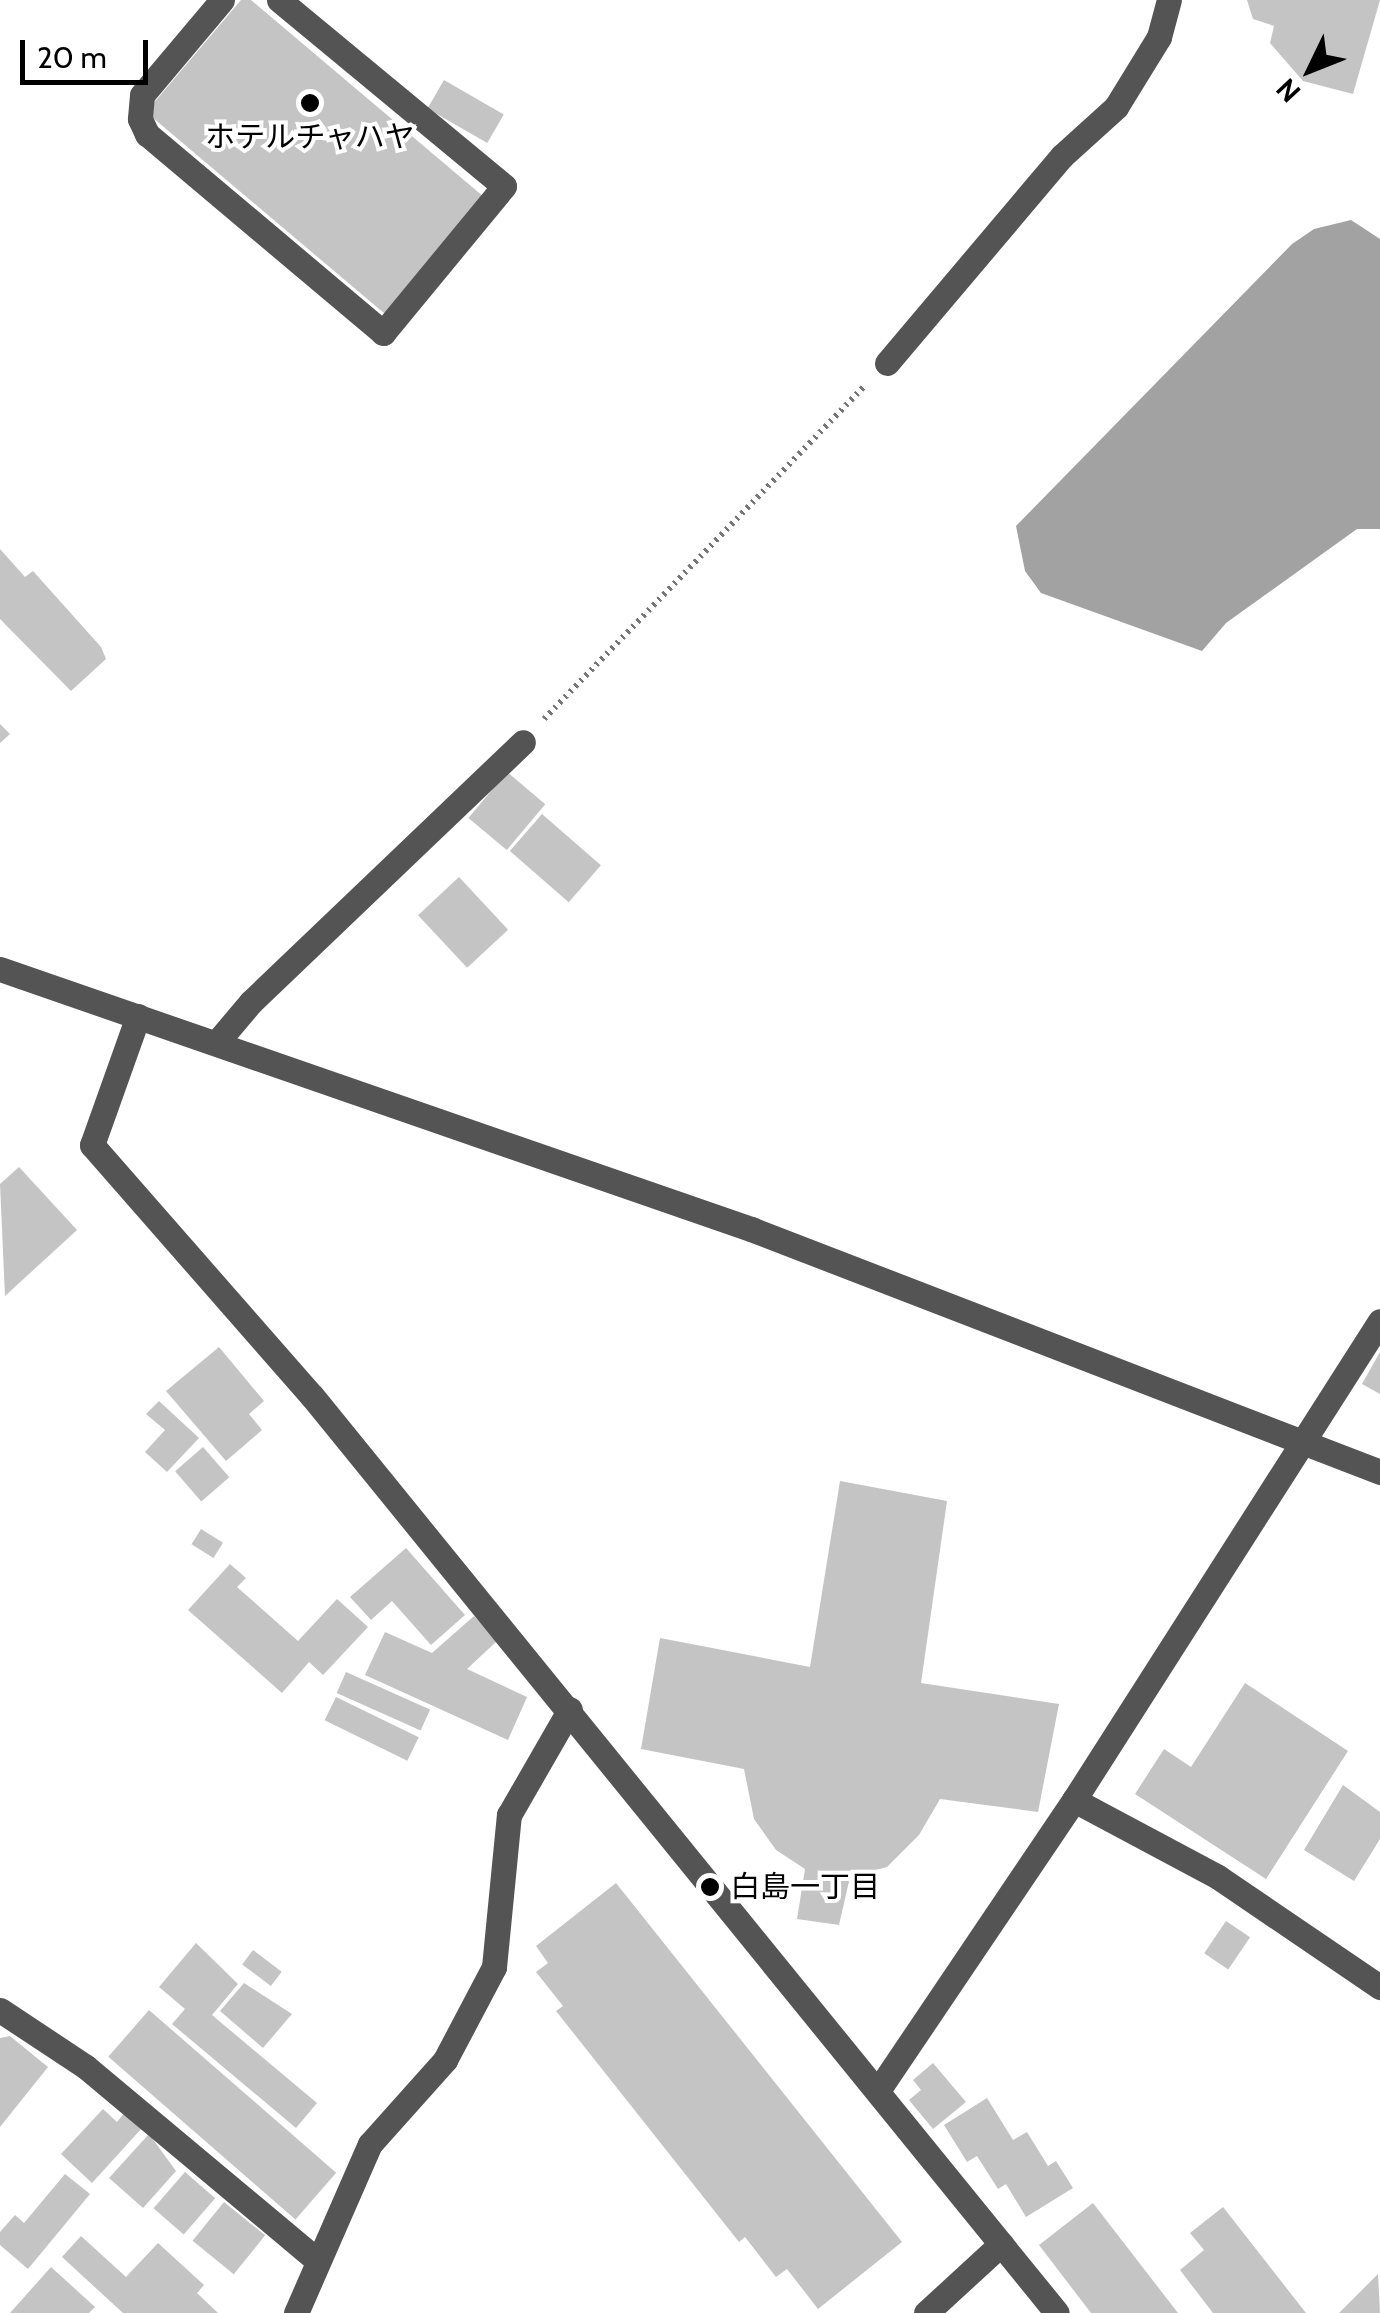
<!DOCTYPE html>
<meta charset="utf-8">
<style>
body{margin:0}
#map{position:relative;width:1380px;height:2313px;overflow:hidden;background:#fff;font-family:Cabin,"Noto Sans JP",sans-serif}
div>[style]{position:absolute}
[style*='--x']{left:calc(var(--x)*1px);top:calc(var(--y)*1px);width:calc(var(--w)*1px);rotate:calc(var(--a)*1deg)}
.water>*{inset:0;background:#a2a2a2}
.building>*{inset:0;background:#c4c4c4;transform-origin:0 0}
.path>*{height:6px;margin-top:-3px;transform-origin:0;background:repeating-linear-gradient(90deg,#767676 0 2.5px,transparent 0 7.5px)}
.minor>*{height:25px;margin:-12.5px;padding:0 12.5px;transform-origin:12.5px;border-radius:12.5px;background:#545454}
.dots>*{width:28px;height:28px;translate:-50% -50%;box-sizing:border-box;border:5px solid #fff;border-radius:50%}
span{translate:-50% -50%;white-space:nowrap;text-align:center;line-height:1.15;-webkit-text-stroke:8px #fff;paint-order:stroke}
.poi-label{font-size:30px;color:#000}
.left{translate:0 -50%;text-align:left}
.north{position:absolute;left:1260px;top:20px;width:100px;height:100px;-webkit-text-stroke:8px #fff;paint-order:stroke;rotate:227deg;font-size:28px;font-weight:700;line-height:40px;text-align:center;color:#000}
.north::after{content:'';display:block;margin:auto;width:35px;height:45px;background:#000;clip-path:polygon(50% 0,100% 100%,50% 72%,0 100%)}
.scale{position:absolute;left:20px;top:40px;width:128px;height:45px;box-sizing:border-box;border:5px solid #000;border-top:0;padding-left:12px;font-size:30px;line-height:35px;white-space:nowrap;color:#000;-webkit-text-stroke:8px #fff;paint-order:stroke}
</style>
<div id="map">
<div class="water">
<i style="clip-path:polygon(1351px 220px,1380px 239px,1380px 529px,1357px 529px,1226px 623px,1202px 651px,1041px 593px,1025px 571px,1016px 526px,1292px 244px,1314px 229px)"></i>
</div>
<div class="building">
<i style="clip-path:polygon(241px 0,251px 0,484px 197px,385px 314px,146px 112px)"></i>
<i style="clip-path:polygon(1247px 0,1380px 0,1353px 94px,1303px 81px,1270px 43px,1274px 26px,1253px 19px)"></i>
<i style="left:444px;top:80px;width:69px;height:33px;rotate:30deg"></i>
<i style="clip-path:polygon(0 549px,25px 577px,33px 571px,101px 647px,106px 659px,71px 691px,0 619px)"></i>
<i style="clip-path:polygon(0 724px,10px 734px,0 743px)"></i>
<i style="left:507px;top:772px;width:50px;height:60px;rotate:40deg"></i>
<i style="left:542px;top:814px;width:78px;height:49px;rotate:41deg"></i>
<i style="left:459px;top:877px;width:72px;height:56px;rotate:47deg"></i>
<i style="clip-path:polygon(19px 1167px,77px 1230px,5px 1296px,0 1184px)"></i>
<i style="clip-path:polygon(219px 1347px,264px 1401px,249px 1414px,262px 1430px,226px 1461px,166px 1391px)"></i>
<i style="clip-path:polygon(1380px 1352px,1380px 1394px,1362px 1384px)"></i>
<i style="clip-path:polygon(159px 1401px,199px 1438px,167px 1472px,145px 1452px,165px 1430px,146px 1414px)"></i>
<i style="left:203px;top:1447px;width:40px;height:37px;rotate:49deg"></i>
<i style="clip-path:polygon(840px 1481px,947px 1501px,921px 1683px,1059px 1704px,1038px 1812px,940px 1799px,919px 1835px,887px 1867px,850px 1877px,839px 1925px,797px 1919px,805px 1869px,776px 1850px,754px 1819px,744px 1769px,641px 1749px,660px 1638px,810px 1667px)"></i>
<i style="left:201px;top:1529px;width:26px;height:18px;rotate:32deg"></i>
<i style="clip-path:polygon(406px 1548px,465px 1615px,431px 1645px,392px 1601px,371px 1620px,350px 1597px)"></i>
<i style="clip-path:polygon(230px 1564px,246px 1578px,237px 1587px,298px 1641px,337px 1599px,368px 1627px,323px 1675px,309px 1662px,282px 1693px,188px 1610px)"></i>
<i style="clip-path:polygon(474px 1616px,497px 1641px,467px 1669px,527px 1697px,508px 1740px,365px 1675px,385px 1632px,432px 1653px)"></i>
<i style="left:346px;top:1672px;width:92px;height:23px;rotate:24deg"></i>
<i style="clip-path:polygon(1245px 1683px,1348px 1751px,1266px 1879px,1135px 1794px,1164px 1749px,1191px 1767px)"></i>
<i style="left:336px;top:1697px;width:92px;height:26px;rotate:26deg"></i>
<i style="clip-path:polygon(1343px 1785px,1380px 1812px,1380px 1839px,1354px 1881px,1304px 1850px)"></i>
<i style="clip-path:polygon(616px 1883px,902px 2242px,818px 2309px,787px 2269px,776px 2277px,745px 2237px,739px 2242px,556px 2011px,563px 2006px,536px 1972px,548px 1963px,536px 1946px)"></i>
<i style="left:1226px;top:1921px;width:29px;height:39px;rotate:34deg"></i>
<i style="clip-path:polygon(196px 1943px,238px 1984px,212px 2015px,317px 2103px,296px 2128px,172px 2024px,185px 2009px,159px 1987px)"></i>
<i style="left:253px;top:1950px;width:36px;height:18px;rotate:37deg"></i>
<i style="clip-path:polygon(244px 1983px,292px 2014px,263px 2048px,220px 2011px)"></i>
<i style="left:149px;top:2010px;width:248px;height:62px;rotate:41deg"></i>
<i style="clip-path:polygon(10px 2036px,48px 2067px,0 2127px,0 2038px)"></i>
<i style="clip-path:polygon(933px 2063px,966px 2102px,933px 2129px,909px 2100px,921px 2090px,913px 2080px)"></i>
<i style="clip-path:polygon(987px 2098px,1013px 2140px,1027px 2132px,1048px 2166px,1056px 2161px,1073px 2188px,1026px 2217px,1006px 2184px,998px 2189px,977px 2156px,967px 2162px,944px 2125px)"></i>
<i style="clip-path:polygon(103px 2109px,117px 2122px,125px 2112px,142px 2128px,92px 2183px,61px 2154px)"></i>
<i style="clip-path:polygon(149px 2134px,176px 2171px,143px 2208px,109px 2178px)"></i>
<i style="left:185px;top:2172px;width:40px;height:48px;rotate:41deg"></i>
<i style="clip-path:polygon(65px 2174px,90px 2194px,28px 2269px,0 2245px,0 2232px,15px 2215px,24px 2223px)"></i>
<i style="left:224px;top:2202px;width:53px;height:50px;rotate:39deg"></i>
<i style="clip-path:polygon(1093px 2203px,1178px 2313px,1091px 2313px,1039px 2245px)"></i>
<i style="clip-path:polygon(1223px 2207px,1306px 2313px,1213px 2313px,1180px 2270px,1204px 2250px,1190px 2233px)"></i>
<i style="clip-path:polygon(81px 2236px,126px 2277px,158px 2243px,204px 2285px,197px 2293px,218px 2313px,123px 2313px,62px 2257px)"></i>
<i style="clip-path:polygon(51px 2267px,95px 2307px,89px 2313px,10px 2313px)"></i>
<i style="clip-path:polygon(1378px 2274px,1380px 2313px,1339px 2313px)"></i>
</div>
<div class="path">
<i style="--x:544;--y:719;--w:463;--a:-46.1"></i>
</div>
<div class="minor">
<i style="--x:222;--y:0;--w:124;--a:130.1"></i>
<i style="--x:142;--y:95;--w:24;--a:95"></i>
<i style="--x:140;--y:119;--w:17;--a:65"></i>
<i style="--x:147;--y:134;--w:309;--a:40.1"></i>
<i style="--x:383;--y:333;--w:190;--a:-50.5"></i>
<i style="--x:504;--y:186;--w:292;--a:-140.4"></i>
<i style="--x:887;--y:363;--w:271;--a:-49.8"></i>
<i style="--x:1062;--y:156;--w:73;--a:-42.2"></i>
<i style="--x:1116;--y:107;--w:82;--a:-58.4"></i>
<i style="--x:1159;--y:37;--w:38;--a:-75"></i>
<i style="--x:0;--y:969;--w:795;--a:19.1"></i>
<i style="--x:751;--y:1229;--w:674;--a:21.12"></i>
<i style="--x:138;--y:1016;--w:137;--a:109.6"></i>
<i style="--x:92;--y:1145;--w:334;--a:48.8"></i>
<i style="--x:312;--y:1396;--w:1181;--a:50.91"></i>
<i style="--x:218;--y:1041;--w:51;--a:-49.8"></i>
<i style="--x:251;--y:1002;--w:376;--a:-43.7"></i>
<i style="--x:1074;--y:1800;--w:568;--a:-57.43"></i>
<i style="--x:0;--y:2010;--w:103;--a:33.5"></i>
<i style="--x:86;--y:2067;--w:301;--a:39.9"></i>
<i style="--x:879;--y:2089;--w:349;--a:-56"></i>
<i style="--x:1074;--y:1800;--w:163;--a:28.1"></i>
<i style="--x:1218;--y:1877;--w:196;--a:34.2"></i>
<i style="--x:296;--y:2313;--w:184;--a:-66.4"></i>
<i style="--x:370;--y:2144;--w:113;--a:-48.2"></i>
<i style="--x:445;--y:2060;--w:105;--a:-62.2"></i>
<i style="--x:494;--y:1967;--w:153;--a:-84.4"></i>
<i style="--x:509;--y:1815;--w:122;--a:-60.1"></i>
<i style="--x:926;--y:2313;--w:102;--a:-42.6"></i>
</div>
<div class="dots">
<i style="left:310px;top:103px;background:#000"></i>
<i style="left:710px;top:1887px;background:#000"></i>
</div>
<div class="poi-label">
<span style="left:310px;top:137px">ホテルチャハヤ</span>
<span class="left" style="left:730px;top:1887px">白島一丁目</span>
</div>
<div class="north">N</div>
<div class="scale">20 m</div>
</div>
